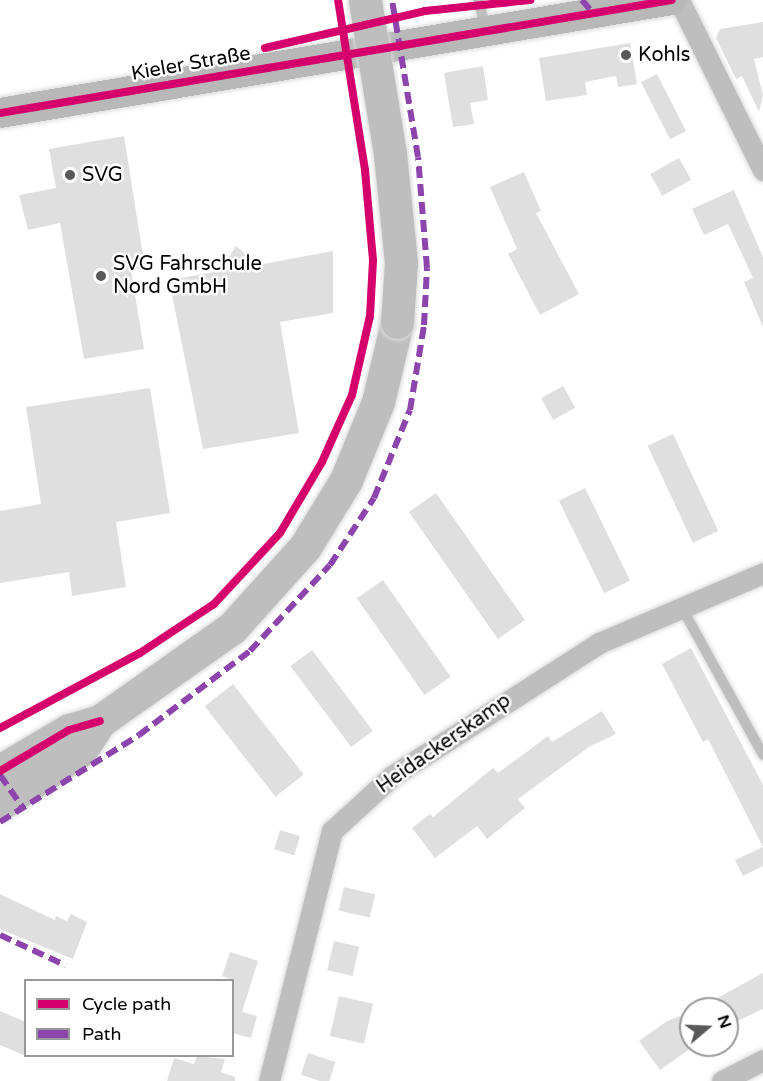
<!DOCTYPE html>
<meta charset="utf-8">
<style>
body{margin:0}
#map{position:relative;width:763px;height:1081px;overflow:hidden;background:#fff;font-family:"Varela Round",sans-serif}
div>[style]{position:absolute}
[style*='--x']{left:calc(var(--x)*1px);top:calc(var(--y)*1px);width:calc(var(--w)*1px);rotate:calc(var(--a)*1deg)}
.building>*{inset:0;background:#dfdfdf;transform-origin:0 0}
.roads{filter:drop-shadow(0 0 2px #dbdbdb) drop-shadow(0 0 2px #dbdbdb)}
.service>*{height:10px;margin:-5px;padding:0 5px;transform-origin:5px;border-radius:5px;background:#bebebe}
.minor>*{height:21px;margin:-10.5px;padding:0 10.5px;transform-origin:10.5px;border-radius:10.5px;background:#bebebe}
.secondary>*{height:30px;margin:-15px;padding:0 15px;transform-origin:15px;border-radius:15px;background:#b8b8b8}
.primary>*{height:33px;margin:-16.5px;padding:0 16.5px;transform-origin:16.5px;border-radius:16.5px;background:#bebebe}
.bridges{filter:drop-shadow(0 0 2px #dbdbdb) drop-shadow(0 0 2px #dbdbdb)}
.primary-bridge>*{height:33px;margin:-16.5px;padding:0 16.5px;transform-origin:16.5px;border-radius:16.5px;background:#bebebe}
.quiet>*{height:6px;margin-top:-3px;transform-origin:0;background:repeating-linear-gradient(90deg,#8e44ad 0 12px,transparent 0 18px)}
.cycleway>*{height:8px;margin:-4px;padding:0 4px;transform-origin:4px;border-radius:4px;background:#d6006c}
.dots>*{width:16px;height:16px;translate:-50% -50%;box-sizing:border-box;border:3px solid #fff;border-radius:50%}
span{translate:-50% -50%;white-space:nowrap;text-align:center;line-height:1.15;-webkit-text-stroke:5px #fff;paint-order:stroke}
.poi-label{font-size:20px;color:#000}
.left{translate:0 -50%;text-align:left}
.street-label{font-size:20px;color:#000}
.legend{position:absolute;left:24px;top:979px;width:210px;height:78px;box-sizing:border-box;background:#fff;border:2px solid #999;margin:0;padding:8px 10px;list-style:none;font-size:18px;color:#000}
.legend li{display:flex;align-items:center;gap:12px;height:30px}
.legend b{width:30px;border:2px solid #999}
.north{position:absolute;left:679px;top:997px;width:60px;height:60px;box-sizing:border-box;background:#fff;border:2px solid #999;border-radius:50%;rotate:71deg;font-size:16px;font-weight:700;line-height:24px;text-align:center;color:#000}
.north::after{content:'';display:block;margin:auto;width:21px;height:27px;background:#595959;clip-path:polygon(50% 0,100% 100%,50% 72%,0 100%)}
</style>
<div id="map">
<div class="building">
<i style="clip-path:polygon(763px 22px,763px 57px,754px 59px,763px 95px,759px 112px,742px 76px,736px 79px,716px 38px,720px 29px)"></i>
<i style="clip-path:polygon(630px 43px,637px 84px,618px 87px,616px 76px,585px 82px,587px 95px,546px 101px,539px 58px)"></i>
<i style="clip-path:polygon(483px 66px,488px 100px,470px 103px,474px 124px,453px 127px,444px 73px)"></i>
<i style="left:657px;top:74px;width:64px;height:18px;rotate:63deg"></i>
<i style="clip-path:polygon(124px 136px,145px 268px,131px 270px,144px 349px,84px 359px,60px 223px,28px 230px,19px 195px,56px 188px,49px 149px)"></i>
<i style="left:679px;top:158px;width:25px;height:33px;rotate:61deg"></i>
<i style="clip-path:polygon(524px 172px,541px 211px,536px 213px,579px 294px,540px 315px,508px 254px,517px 249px,490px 187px)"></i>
<i style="clip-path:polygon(734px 190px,763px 257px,763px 327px,744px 282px,753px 278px,728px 224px,704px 235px,692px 209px)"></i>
<i style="clip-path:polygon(236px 246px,258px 265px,333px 251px,333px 313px,280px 322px,299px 433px,203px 449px,169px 280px,220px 271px)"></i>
<i style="left:563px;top:386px;width:25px;height:25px;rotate:61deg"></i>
<i style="clip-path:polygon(150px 388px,170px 513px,116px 522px,126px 587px,72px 596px,69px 572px,0 583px,0 511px,41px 504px,26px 407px)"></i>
<i style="left:673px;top:434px;width:107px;height:28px;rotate:65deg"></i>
<i style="left:585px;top:488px;width:103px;height:29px;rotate:64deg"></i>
<i style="left:436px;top:493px;width:155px;height:33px;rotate:55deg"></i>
<i style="left:383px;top:580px;width:118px;height:32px;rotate:55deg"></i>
<i style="clip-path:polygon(691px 648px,763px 785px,763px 866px,743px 876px,735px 860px,763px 847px,708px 739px,703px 742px,662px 664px)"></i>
<i style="left:312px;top:650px;width:101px;height:27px;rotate:53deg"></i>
<i style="left:233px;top:684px;width:115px;height:36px;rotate:52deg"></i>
<i style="clip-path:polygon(602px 711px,616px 734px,589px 747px,518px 799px,525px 808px,487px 839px,477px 826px,435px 858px,412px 828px,430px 814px,433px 817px,493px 768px,498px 773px,548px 736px,552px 742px)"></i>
<i style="left:280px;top:830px;width:21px;height:20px;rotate:17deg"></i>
<i style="left:344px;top:887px;width:32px;height:24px;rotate:13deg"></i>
<i style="clip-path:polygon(0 894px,55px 920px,56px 916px,67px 921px,71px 914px,87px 922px,73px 959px,0 929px)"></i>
<i style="left:334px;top:941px;width:26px;height:30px;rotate:13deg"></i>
<i style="clip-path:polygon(230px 952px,258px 961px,242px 1012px,257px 1016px,251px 1038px,232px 1033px,232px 980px,222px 976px)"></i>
<i style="clip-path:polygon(763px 973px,763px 1009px,727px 1026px,727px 1009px,697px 1009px)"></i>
<i style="left:339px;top:996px;width:35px;height:41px;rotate:13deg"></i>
<i style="clip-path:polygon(0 1011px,26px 1022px,26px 1056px,0 1045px)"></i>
<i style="clip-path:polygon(691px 1012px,691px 1048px,660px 1070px,639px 1041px,667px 1021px)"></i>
<i style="left:308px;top:1053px;width:29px;height:23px;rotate:18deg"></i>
<i style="clip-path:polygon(197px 1056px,225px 1059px,221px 1072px,235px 1077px,235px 1081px,167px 1081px,174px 1058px,194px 1064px)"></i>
</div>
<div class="roads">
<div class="service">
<i style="--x:478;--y:0;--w:29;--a:74"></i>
<i style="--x:682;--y:608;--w:168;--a:61.1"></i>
</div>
<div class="minor">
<i style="--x:679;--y:0;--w:190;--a:63.7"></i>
<i style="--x:269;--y:1081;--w:258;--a:-75.9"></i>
<i style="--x:332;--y:831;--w:81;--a:-42.5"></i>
<i style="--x:392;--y:776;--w:246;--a:-32.7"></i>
<i style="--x:599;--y:643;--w:178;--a:-23.1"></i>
<i style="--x:722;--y:1081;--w:46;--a:-27.1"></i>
</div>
<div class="secondary">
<i style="--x:0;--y:113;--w:681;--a:-9.55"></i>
</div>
<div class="primary">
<i style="--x:0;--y:771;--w:80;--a:-30.7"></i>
<i style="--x:69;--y:730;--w:32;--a:-16"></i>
<i style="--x:100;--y:721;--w:161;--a:-35.2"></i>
<i style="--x:232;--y:628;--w:109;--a:-48"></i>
<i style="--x:305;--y:547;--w:79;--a:-58.5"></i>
<i style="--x:346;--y:480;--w:84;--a:-67.7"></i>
<i style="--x:378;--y:402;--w:82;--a:-76.6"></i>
<i style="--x:0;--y:804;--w:97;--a:-33.7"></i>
<i style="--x:81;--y:750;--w:35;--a:-57"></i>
</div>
</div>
<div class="bridges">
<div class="primary-bridge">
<i style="--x:365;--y:1;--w:155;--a:80.7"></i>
<i style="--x:390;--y:154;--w:110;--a:84.2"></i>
<i style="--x:401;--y:263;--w:59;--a:93.9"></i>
</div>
</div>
<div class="quiet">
<i style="--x:582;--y:0;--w:17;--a:50"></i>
<i style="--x:0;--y:775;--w:39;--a:55"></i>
<i style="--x:0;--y:822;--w:164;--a:-32"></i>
<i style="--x:139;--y:735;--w:139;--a:-37.1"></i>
<i style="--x:250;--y:651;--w:117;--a:-47.1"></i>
<i style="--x:330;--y:565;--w:80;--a:-56.7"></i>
<i style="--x:374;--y:498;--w:95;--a:-67.8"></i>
<i style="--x:410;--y:410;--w:86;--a:-80.6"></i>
<i style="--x:424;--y:325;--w:57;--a:-87"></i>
<i style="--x:427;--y:268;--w:111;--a:-94.6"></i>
<i style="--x:418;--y:157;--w:159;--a:-99.4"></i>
<i style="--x:0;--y:935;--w:72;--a:24.8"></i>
</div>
<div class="cycleway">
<i style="--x:265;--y:48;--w:164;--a:-13"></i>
<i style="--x:425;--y:11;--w:106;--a:-6"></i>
<i style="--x:0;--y:113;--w:681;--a:-9.55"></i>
<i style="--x:0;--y:728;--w:159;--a:-28.2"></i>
<i style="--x:140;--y:653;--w:89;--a:-33.5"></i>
<i style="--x:214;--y:604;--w:97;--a:-47.1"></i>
<i style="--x:280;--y:533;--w:82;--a:-59.4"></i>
<i style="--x:322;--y:462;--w:73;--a:-65.9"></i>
<i style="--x:352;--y:395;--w:81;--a:-77.2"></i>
<i style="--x:370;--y:316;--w:56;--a:-86.9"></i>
<i style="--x:373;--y:260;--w:90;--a:-95.1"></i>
<i style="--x:365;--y:170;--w:172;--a:-99"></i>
<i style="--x:0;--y:771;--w:80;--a:-30.7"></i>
<i style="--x:69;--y:730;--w:32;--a:-16"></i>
</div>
<div class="dots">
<i style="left:626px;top:55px;background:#595959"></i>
<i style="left:70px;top:175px;background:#595959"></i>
<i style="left:101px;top:276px;background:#595959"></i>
</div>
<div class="poi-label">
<span class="left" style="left:638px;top:55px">Kohls</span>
<span class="left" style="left:82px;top:175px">SVG</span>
<span class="left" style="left:113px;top:276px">SVG Fahrschule<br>Nord GmbH</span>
</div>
<div class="street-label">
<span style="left:191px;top:64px;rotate:-10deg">Kieler Straße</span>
<span style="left:444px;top:744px;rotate:-35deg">Heidackerskamp</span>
</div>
<ul class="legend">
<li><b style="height:8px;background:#d6006c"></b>Cycle path</li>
<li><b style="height:8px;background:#8e44ad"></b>Path</li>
</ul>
<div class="north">N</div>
</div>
